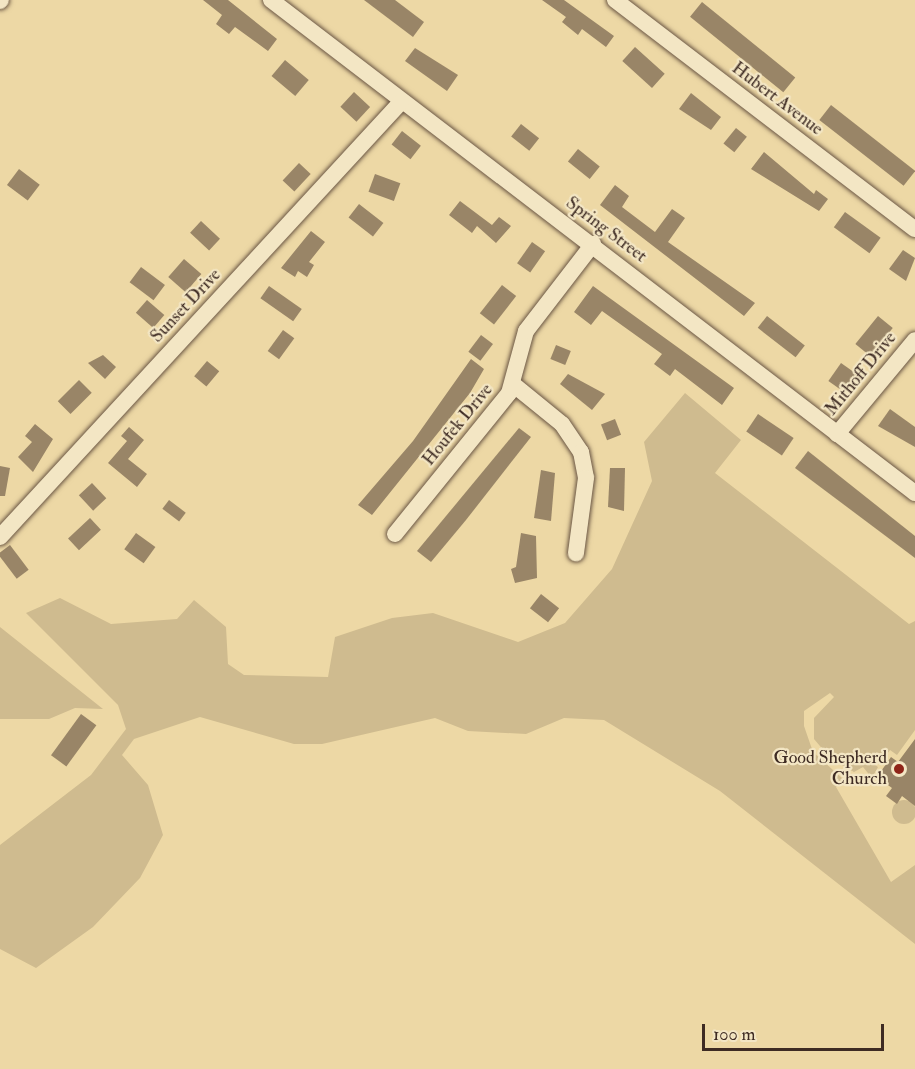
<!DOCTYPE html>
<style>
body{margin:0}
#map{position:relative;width:915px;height:1069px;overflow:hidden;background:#edd8a5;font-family:"IM FELL Double Pica",serif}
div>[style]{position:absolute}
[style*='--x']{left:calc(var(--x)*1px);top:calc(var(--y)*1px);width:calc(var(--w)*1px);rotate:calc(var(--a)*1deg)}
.green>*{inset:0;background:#cfbb8f}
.round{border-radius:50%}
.building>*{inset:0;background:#998567;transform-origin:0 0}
.roads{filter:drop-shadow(0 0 2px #6a5644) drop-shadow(0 0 2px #6a5644)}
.minor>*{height:16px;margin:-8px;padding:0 8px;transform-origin:8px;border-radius:8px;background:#f3e6c4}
.dots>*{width:16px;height:16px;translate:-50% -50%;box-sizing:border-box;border:3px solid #f3e6c4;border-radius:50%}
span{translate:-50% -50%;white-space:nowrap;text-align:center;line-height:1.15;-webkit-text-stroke:4.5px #f3e6c4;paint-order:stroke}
.street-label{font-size:18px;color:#3e2b23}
.poi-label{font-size:18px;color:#3e2b23}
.right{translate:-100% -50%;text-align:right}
.scale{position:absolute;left:702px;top:1024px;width:182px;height:27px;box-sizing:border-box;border:3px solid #3e2b23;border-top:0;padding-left:8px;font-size:18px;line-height:21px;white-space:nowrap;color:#3e2b23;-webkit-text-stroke:4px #f3e6c4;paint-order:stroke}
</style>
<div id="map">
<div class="green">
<i style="clip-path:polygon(685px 393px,741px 440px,715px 473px,909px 624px,915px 621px,915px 730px,897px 755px,890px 750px,882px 761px,874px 757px,871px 762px,878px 767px,872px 778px,863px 767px,854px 772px,831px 759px,814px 739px,814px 718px,834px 697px,830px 693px,804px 711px,804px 726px,813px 752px,843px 779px,836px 787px,891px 882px,915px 865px,915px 944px,720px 791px,604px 720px,564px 718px,526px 734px,468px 731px,435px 718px,322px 744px,294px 744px,200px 717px,134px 739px,122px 755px,148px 785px,163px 835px,140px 878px,93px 927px,36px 968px,0 949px,0 845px,91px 775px,126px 729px,118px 705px,26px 613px,60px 598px,111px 624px,177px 619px,194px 600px,226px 627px,228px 664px,244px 675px,328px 677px,335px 637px,392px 618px,433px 613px,518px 642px,565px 623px,612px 569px,652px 481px,644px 442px)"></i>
<i style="clip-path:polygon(0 627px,103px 709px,75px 708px,49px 719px,0 719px)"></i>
<i class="round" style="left:892px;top:800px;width:24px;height:24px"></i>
</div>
<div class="building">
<i style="clip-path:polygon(203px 0,228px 0,277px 39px,268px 51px,235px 27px,229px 34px,216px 24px,222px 15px)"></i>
<i style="clip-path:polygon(364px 0,395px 0,424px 22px,413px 37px)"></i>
<i style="clip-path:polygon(542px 0,564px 0,614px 36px,606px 47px,582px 29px,578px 35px,562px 22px,566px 17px)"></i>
<i style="left:702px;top:2px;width:120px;height:19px;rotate:39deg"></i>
<i style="left:635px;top:47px;width:40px;height:19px;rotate:42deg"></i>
<i style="clip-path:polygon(415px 48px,458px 75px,447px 91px,405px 61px)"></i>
<i style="left:285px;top:60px;width:31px;height:21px;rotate:40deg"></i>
<i style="left:354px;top:92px;width:22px;height:20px;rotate:43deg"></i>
<i style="clip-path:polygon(691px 93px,721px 117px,711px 130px,679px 109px)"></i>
<i style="left:831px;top:105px;width:107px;height:19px;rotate:38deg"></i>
<i style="left:521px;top:124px;width:23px;height:16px;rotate:38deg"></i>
<i style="left:736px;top:128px;width:14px;height:20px;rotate:39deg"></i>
<i style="left:402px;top:131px;width:24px;height:17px;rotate:38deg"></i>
<i style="left:578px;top:149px;width:28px;height:16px;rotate:39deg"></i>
<i style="clip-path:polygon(764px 152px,814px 194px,816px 190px,828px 199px,819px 211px,751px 169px)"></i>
<i style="left:299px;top:163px;width:16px;height:24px;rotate:43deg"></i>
<i style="left:19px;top:169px;width:26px;height:20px;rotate:37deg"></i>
<i style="left:375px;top:174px;width:27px;height:19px;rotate:20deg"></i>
<i style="clip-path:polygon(615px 185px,629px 196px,622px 207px,655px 232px,672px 209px,685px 218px,668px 242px,755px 303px,744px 316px,600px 205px)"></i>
<i style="clip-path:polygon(460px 201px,492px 225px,499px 217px,511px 226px,496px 243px,477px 226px,472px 233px,449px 215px)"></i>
<i style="left:359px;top:204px;width:31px;height:17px;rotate:38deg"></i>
<i style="left:845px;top:212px;width:44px;height:19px;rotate:36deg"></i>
<i style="left:201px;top:221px;width:26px;height:16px;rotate:43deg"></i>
<i style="clip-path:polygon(311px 231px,325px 242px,309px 262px,314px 265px,307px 277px,298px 271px,295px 277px,281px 268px)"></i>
<i style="left:532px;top:242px;width:16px;height:26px;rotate:35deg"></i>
<i style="clip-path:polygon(903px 250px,915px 258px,906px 281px,889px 269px)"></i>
<i style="left:184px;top:259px;width:23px;height:24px;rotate:41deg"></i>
<i style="left:141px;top:267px;width:30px;height:19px;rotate:37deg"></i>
<i style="left:502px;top:285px;width:18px;height:36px;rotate:38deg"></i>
<i style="left:269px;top:286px;width:40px;height:15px;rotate:35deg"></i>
<i style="clip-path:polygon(593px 286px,734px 388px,722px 405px,675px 369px,670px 376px,654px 364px,662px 354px,602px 311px,591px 325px,574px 312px)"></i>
<i style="left:147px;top:300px;width:23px;height:17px;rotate:41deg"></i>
<i style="left:767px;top:316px;width:48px;height:15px;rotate:38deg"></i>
<i style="left:878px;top:316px;width:19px;height:36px;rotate:39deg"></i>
<i style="left:283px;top:330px;width:14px;height:26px;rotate:36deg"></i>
<i style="left:481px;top:335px;width:15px;height:21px;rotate:37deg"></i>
<i style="left:556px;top:345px;width:16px;height:15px;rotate:22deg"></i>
<i style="clip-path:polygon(103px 355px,116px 367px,105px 379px,88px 363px)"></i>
<i style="clip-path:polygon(471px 359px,484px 369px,470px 393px,372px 515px,358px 505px,413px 441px)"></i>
<i style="left:207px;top:361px;width:16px;height:20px;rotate:40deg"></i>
<i style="left:841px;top:363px;width:19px;height:22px;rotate:35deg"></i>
<i style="clip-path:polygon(568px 374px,605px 394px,592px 410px,560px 384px)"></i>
<i style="left:79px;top:380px;width:18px;height:30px;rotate:45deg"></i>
<i style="clip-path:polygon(890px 409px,915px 427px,915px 447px,878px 426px)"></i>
<i style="left:758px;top:414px;width:43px;height:21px;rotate:34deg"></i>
<i style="left:615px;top:419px;width:17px;height:15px;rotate:69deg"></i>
<i style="clip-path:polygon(35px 424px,53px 439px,33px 472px,18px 457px,32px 442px,25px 436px)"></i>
<i style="clip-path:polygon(129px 427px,144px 440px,128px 459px,147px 474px,137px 487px,108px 463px,127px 441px,121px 436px)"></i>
<i style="clip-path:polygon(519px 428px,531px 437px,466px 520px,431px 562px,417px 551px)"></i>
<i style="clip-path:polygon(808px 451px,915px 536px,915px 558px,795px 468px)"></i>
<i style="clip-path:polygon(0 466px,10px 468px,5px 496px,0 496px)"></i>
<i style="clip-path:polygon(610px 468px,625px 468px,624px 511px,608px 507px)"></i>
<i style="clip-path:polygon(541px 470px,555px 473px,551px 521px,534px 518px)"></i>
<i style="left:92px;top:483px;width:21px;height:18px;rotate:47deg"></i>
<i style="left:169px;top:500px;width:21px;height:11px;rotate:37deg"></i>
<i style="left:90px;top:518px;width:16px;height:30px;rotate:47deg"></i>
<i style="left:136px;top:533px;width:24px;height:20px;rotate:36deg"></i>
<i style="clip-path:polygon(521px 533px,536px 536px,537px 578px,515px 583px,511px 569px,516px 567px)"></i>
<i style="left:10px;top:545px;width:31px;height:15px;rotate:53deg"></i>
<i style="left:541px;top:594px;width:23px;height:18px;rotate:38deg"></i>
<i style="left:81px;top:714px;width:19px;height:51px;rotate:36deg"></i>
<i style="clip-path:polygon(915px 739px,915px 806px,902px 796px,897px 804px,886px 796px,892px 788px,877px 777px,891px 757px,898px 762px)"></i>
</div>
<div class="roads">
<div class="minor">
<i style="--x:271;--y:0;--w:811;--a:37.44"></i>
<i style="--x:615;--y:0;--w:377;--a:37.4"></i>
<i style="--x:0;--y:1;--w:1;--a:-45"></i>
<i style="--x:514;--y:385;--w:62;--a:39.1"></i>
<i style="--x:562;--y:424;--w:34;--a:56"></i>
<i style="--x:581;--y:452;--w:26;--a:79"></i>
<i style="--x:586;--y:478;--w:76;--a:97.6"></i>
<i style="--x:837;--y:434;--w:122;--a:-50.3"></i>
<i style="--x:395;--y:534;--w:181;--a:-51"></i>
<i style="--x:509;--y:393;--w:64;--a:-74.7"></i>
<i style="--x:526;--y:331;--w:110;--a:-52.4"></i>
<i style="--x:0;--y:537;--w:592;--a:-47.33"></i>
</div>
</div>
<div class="dots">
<i style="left:899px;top:769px;background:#8f2418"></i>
</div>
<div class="street-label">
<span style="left:777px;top:99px;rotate:37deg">Hubert Avenue</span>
<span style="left:606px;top:230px;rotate:37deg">Spring Street</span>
<span style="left:186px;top:306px;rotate:-47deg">Sunset Drive</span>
<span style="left:861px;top:374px;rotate:-51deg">Mithoff Drive</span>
<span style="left:458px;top:425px;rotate:-51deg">Houfek Drive</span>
</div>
<div class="poi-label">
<span class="right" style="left:887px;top:769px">Good Shepherd<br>Church</span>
</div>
<div class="scale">100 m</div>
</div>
